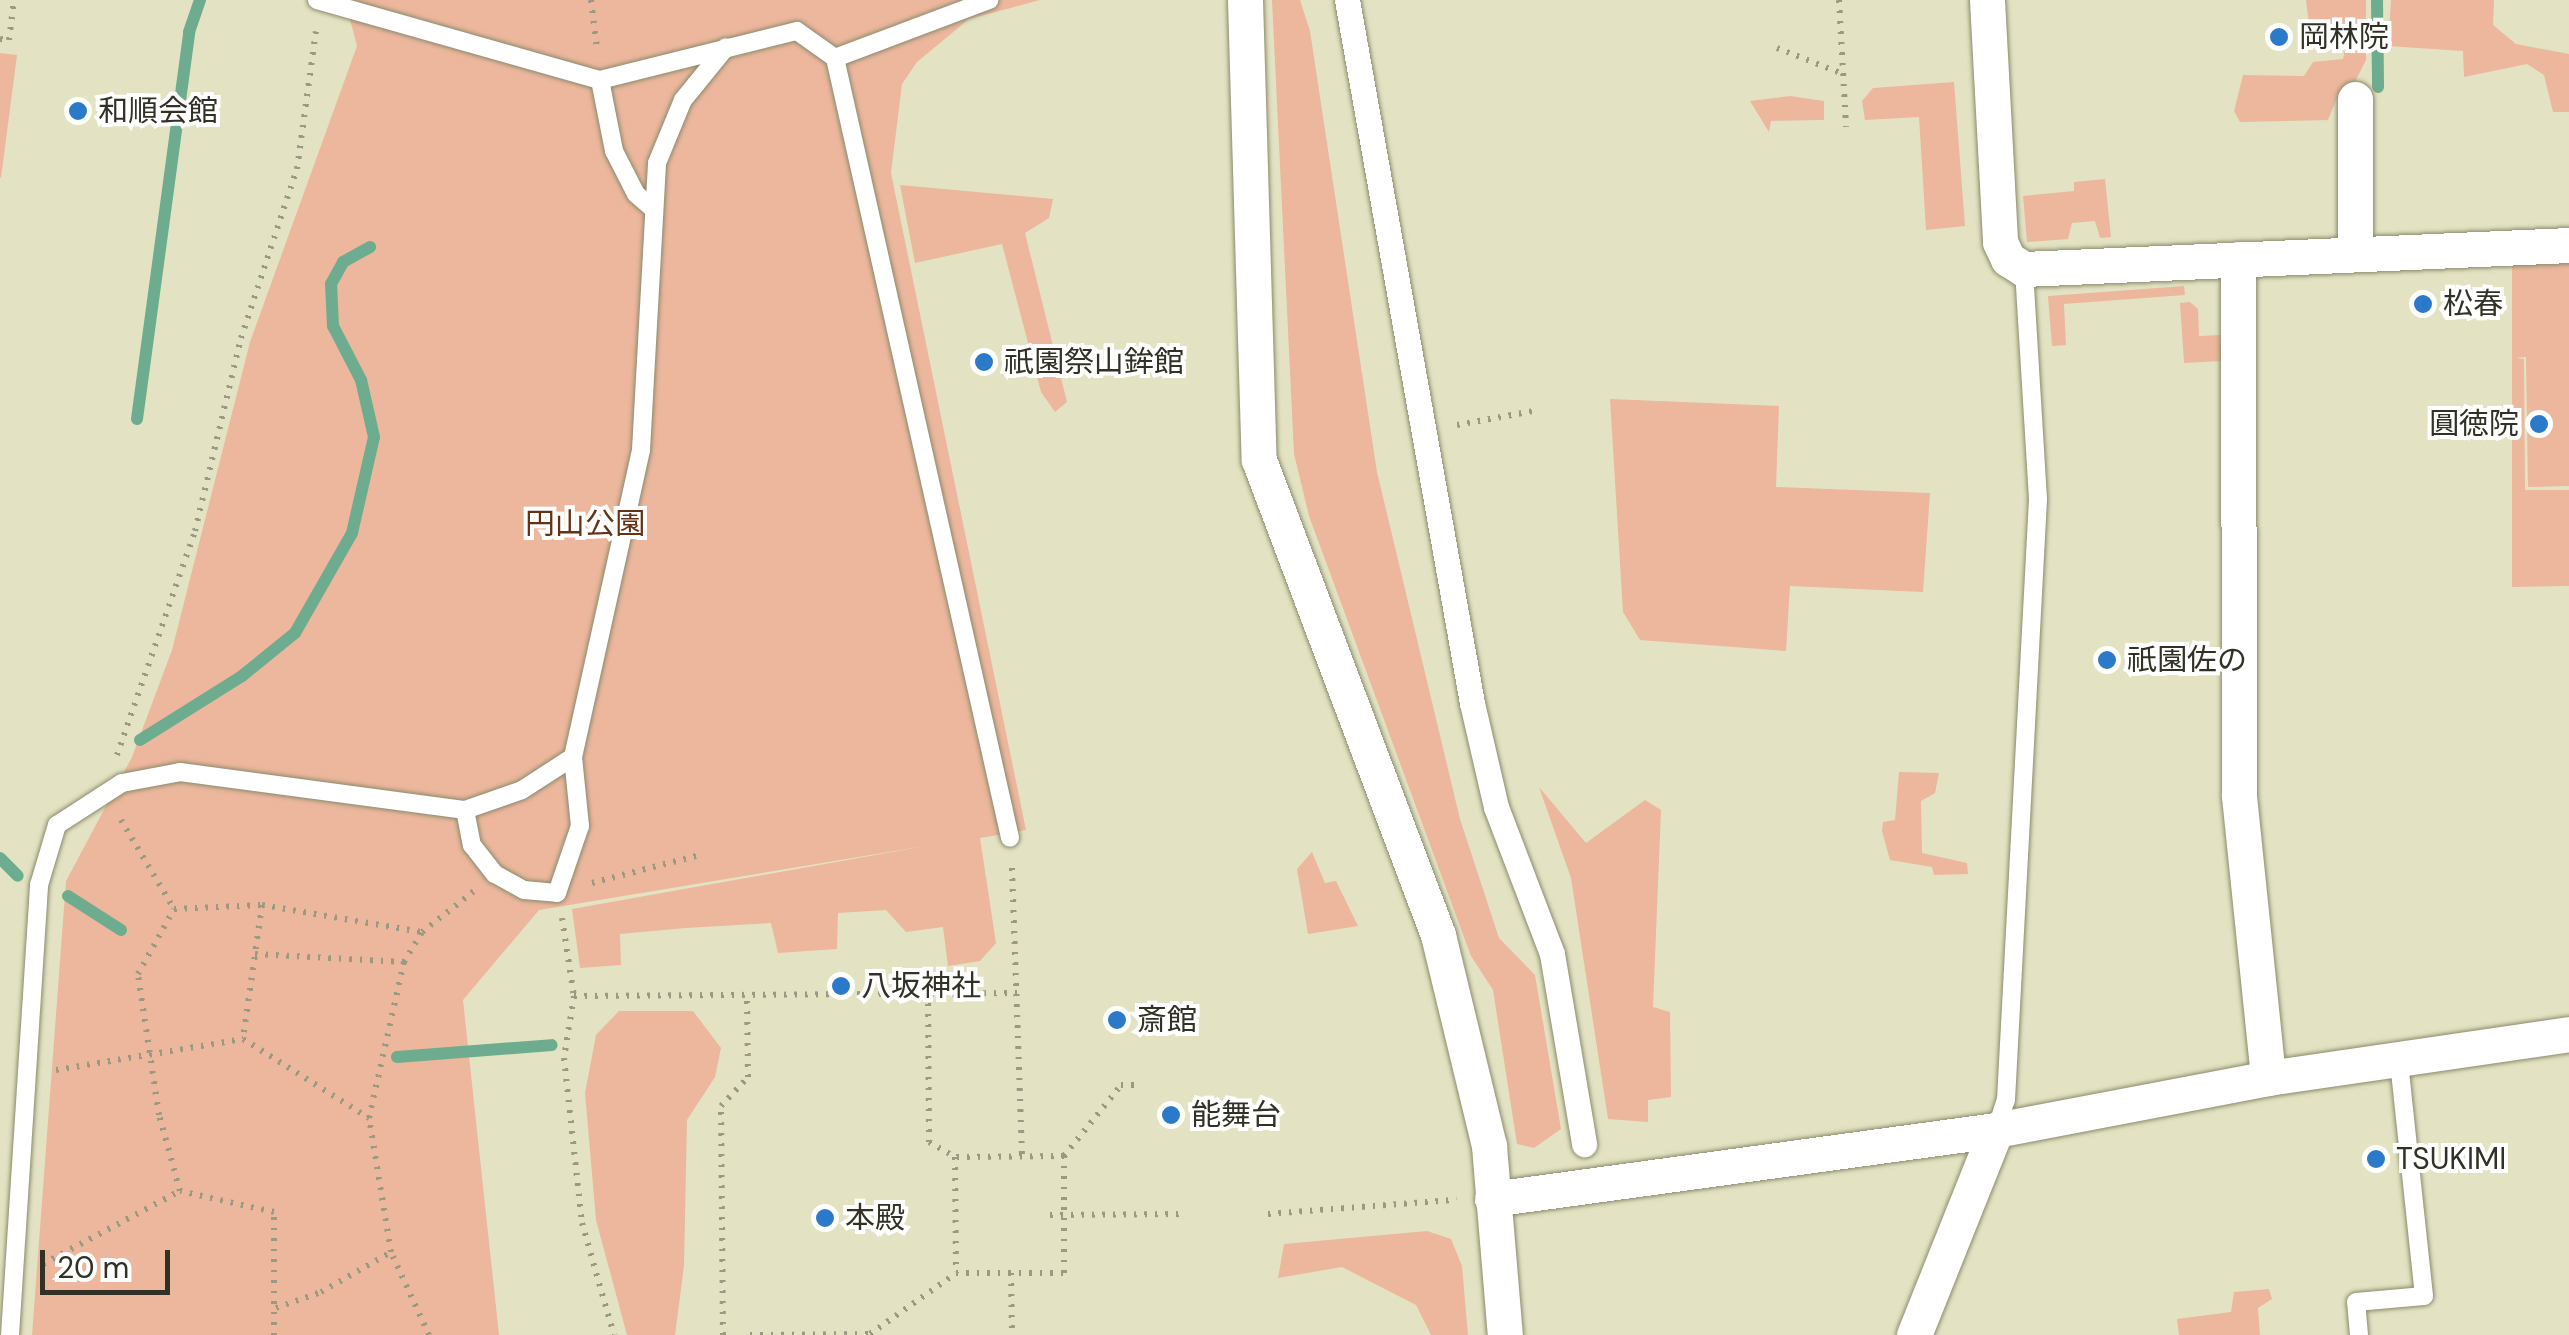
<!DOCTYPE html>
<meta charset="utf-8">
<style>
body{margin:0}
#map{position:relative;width:2569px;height:1335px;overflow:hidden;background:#e3e3c3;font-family:"DM Sans","Noto Sans JP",sans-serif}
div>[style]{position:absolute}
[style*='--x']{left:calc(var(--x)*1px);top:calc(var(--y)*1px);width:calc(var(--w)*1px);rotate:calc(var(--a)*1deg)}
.green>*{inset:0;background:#ecb79d}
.stream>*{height:12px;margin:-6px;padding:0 6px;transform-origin:6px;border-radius:6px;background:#6eac90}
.path>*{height:6px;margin-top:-3px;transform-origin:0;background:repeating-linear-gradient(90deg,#9a9a82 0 2.5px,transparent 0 10.5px)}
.roads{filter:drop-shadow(0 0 2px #8b8a6d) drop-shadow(0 0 2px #8b8a6d)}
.service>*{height:18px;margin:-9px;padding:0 9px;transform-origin:9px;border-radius:9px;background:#fff}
.pedestrian>*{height:25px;margin:-12.5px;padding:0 12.5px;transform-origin:12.5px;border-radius:12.5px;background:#fff}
.minor>*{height:35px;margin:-17.5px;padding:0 17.5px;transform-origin:17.5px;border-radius:17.5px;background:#fff}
.dots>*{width:28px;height:28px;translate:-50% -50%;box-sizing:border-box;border:5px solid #fff;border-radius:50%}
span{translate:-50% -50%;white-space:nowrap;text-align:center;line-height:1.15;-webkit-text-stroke:8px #fff;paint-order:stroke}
.poi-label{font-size:30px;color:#323125}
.left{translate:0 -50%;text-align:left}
.right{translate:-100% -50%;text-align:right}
.park-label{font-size:30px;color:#663214}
.scale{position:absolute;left:40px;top:1250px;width:130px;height:45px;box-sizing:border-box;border:5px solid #323125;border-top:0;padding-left:12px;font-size:30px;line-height:35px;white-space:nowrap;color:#323125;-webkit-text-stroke:8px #fff;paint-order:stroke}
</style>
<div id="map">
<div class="green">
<i style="clip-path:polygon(345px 0,1040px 0,969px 19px,917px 62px,902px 84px,891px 173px,1026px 830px,980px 838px,996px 943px,980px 961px,948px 966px,943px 927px,906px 932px,886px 910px,838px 913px,837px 949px,778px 953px,771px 923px,686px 928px,620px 934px,621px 965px,580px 968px,572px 909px,931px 845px,539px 910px,463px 1000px,499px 1335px,32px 1335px,66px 881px,132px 757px,172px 650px,250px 342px,357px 46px)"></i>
<i style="clip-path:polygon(1272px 0,1300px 0,1310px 31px,1377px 472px,1460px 819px,1499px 938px,1535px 975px,1561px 1129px,1534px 1148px,1517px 1144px,1493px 990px,1471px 956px,1309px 516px,1294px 454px)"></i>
<i style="clip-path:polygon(2306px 0,2366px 0,2366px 60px,2353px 86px,2336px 100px,2328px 120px,2240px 122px,2234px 111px,2243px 75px,2304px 76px,2313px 62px,2343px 59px,2347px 42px,2333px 32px,2310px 32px)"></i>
<i style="clip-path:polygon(2391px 0,2494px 0,2493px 25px,2516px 44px,2569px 54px,2569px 112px,2553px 112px,2544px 75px,2527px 64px,2464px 77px,2463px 51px,2388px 46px)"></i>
<i style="clip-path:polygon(0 53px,17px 55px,1px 178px,0 177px)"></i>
<i style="clip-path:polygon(1954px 82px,1965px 226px,1926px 230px,1919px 117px,1865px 120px,1862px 101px,1873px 88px)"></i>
<i style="clip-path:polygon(1790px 96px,1824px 101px,1824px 120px,1771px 121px,1769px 132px,1750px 101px)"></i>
<i style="clip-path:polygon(2105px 179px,2111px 237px,2100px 238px,2095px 221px,2072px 223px,2068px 239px,2027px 242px,2023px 196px,2074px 191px,2074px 182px)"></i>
<i style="clip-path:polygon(900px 185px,1053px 199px,1049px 218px,1025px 233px,1067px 402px,1055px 412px,1041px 392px,1002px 244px,915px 263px)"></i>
<i style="clip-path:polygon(2569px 260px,2569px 486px,2528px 487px,2526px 357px,2516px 358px,2524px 359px,2525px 490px,2569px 490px,2569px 586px,2512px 587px,2512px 261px)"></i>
<i style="clip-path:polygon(2184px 286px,2185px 295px,2064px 304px,2066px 345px,2052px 346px,2048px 296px)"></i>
<i style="clip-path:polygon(2190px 302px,2198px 309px,2199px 336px,2220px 335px,2222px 361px,2184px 363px,2180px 303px)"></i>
<i style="clip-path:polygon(1610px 399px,1779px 406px,1776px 487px,1930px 493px,1923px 592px,1790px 586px,1786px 651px,1640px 640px,1623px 612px)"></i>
<i style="clip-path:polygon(1899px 772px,1939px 773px,1935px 793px,1921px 801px,1922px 853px,1967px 863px,1968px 874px,1934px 875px,1932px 867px,1890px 860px,1882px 831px,1883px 822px,1895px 820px)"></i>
<i style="clip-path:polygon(1539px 787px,1586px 843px,1645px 800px,1661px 810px,1653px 1007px,1670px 1012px,1671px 1097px,1648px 1100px,1648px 1122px,1608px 1119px,1571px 878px)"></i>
<i style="clip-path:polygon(1312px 852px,1325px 883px,1336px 881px,1358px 926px,1308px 934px,1297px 869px)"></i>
<i style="clip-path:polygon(619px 1011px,693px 1011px,721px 1048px,715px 1077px,687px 1120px,684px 1266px,675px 1335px,627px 1335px,596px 1220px,585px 1093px,596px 1035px)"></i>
<i style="clip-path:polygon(1427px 1231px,1451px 1239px,1462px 1266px,1468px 1335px,1431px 1335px,1416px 1305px,1342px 1267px,1278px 1278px,1284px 1244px)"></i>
<i style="clip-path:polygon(2269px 1289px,2272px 1299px,2258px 1308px,2260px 1335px,2179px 1335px,2177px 1319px,2231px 1312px,2234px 1292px)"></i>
</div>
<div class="stream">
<i style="--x:2377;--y:0;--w:87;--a:89.3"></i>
<i style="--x:137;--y:419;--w:390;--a:-82.3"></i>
<i style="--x:189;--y:32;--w:34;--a:-71"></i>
<i style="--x:140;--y:740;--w:120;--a:-32.1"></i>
<i style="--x:242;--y:676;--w:68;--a:-39.1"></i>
<i style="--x:295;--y:633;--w:115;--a:-60.3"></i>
<i style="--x:352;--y:533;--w:98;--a:-77.1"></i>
<i style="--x:374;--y:437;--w:58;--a:-102.8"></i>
<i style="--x:361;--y:380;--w:61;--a:-117.4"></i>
<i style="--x:333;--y:326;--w:42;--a:-92.7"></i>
<i style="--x:331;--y:284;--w:25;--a:-61"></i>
<i style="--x:343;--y:262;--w:31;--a:-29"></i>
<i style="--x:0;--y:858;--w:25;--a:45"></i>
<i style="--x:68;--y:896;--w:63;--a:32.7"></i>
<i style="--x:397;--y:1057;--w:155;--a:-4.4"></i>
</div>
<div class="path">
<i style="--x:591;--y:0;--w:48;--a:82.9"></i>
<i style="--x:1839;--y:0;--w:127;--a:86.8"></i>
<i style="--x:0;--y:39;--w:9;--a:6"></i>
<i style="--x:9;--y:40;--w:40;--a:-82.9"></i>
<i style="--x:1777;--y:48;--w:71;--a:21.5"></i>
<i style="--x:1457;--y:425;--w:77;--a:-10.4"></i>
<i style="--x:117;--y:755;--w:237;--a:-70.8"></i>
<i style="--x:195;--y:531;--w:198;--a:-76.6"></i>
<i style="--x:241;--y:338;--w:178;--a:-71.7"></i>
<i style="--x:297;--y:169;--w:139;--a:-82.2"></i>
<i style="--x:121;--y:820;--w:104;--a:59.2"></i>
<i style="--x:1012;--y:868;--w:288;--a:88"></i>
<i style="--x:592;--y:883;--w:115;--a:-14.6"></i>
<i style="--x:262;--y:905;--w:135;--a:98.1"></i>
<i style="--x:243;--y:1039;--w:149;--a:32.1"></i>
<i style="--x:562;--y:918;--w:79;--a:81.3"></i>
<i style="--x:574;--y:996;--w:63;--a:99.2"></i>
<i style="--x:564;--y:1058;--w:166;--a:83.8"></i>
<i style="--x:582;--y:1223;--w:116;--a:74.1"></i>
<i style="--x:255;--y:954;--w:149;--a:3.1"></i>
<i style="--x:928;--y:993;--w:149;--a:89.6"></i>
<i style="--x:929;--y:1142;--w:30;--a:30"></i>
<i style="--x:574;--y:996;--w:446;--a:-0.4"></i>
<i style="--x:56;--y:1070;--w:190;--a:-9.4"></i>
<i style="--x:1064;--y:1156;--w:91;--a:-51.2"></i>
<i style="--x:1121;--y:1085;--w:19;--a:0"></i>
<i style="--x:1268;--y:1214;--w:189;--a:-4.3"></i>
<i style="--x:1050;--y:1215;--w:135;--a:-0.4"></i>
<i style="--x:43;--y:1264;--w:155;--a:-28.1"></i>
<i style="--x:1011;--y:1273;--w:62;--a:89.1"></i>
<i style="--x:276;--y:1308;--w:48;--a:-19.6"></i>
<i style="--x:321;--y:1292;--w:81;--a:-29.7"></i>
<i style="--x:274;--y:1335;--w:123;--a:-90"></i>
<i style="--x:274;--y:1212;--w:96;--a:-167.4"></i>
<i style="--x:180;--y:1191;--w:79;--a:-105.4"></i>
<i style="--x:159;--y:1115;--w:143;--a:-98.5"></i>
<i style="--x:138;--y:974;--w:74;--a:-61"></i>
<i style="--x:174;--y:909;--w:88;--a:-2.6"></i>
<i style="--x:262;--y:905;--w:162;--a:9.6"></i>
<i style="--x:429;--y:1335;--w:91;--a:-114.6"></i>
<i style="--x:391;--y:1252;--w:136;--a:-99.3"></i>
<i style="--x:369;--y:1118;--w:160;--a:-77.4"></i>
<i style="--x:404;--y:962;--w:35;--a:-59"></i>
<i style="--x:422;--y:932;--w:66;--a:-38.3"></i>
<i style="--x:723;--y:1335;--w:229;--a:-90.5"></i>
<i style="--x:721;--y:1106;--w:40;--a:-47"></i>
<i style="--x:748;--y:1077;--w:83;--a:-90.7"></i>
<i style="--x:750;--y:1335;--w:120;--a:-0.5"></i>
<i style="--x:870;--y:1334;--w:105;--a:-35.3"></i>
<i style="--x:956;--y:1273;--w:108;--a:0"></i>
<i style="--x:1064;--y:1273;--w:117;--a:-90"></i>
<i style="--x:1064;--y:1156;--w:109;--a:179.5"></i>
<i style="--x:955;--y:1157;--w:116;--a:89.5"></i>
</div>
<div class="roads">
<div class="service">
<i style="--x:317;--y:0;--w:294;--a:15.8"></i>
<i style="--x:600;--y:80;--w:203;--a:-14"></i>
<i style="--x:797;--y:31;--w:47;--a:35.4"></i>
<i style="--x:835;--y:58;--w:799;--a:77.35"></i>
<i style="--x:835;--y:58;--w:165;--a:-20.6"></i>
<i style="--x:600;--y:80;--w:72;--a:78.8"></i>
<i style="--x:614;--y:151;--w:48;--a:62.9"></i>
<i style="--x:636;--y:194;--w:21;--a:41"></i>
<i style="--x:465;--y:810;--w:36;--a:79"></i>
<i style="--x:472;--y:845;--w:37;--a:52"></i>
<i style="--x:495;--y:874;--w:33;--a:29"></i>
<i style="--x:524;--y:890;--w:33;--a:5"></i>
<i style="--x:557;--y:893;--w:71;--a:-71.1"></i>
<i style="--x:580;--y:826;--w:69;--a:-95.8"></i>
<i style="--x:573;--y:757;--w:314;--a:-77.5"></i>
<i style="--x:641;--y:450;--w:287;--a:-86.8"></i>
<i style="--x:657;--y:163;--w:68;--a:-67.6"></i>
<i style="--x:683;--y:100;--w:68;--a:-50.9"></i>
<i style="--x:1996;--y:1130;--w:32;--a:-72"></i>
<i style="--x:2006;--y:1100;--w:602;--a:-86.95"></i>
<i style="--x:2038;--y:499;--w:230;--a:-93.5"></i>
<i style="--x:10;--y:1335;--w:451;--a:-86.3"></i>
<i style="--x:39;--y:885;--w:63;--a:-73.3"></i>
<i style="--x:57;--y:825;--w:77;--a:-32.9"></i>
<i style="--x:122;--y:783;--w:59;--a:-10.7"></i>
<i style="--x:180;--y:772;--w:288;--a:7.6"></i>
<i style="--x:465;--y:810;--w:60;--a:-19.3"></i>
<i style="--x:522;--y:790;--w:61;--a:-32.9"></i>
<i style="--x:2359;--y:1335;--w:33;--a:-95"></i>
<i style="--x:2356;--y:1302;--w:68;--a:-5"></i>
<i style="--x:2424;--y:1296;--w:236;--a:-96.1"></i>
</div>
<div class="pedestrian">
<i style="--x:1347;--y:0;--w:714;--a:79.92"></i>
<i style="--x:1472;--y:703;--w:107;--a:77"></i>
<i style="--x:1496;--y:807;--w:157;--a:69.1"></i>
<i style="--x:1552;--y:954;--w:193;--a:80.4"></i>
</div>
<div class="minor">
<i style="--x:1245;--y:0;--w:460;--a:88.3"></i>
<i style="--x:1259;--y:460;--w:508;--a:69.35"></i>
<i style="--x:1438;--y:935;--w:217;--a:76.4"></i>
<i style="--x:1489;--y:1146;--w:190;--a:85.2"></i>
<i style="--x:1987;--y:0;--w:242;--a:86.9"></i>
<i style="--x:2000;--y:242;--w:19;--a:65"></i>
<i style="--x:2008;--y:259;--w:19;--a:32"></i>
<i style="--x:2024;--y:269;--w:546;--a:-2.52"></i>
<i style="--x:2355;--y:99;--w:155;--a:90"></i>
<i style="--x:2238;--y:259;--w:537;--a:89.89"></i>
<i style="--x:2239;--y:796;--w:283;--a:84.1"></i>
<i style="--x:1492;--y:1199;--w:509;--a:-7.8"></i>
<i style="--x:1996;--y:1130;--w:277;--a:-10.8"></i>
<i style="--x:2268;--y:1078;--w:304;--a:-8.3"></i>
<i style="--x:1914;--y:1335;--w:221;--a:-68.2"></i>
</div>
</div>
<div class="dots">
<i style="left:2279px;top:37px;background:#2b7aca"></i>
<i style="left:78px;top:111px;background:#2b7aca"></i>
<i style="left:2423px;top:304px;background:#2b7aca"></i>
<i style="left:984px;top:362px;background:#2b7aca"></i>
<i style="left:2539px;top:424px;background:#2b7aca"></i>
<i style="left:2107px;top:660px;background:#2b7aca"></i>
<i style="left:841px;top:986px;background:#2b7aca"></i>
<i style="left:1117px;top:1020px;background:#2b7aca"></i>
<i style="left:1171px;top:1115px;background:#2b7aca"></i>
<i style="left:2376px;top:1159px;background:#2b7aca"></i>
<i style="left:825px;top:1218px;background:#2b7aca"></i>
</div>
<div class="poi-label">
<span class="left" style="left:2299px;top:37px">岡林院</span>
<span class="left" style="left:98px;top:111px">和順会館</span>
<span class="left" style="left:2443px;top:304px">松春</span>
<span class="left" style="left:1004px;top:362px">祇園祭山鉾館</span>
<span class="right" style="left:2519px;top:424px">圓徳院</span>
<span class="left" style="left:2127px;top:660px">祇園佐の</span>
<span class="left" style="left:861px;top:986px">八坂神社</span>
<span class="left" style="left:1137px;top:1020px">斎館</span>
<span class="left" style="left:1191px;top:1115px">能舞台</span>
<span class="left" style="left:2396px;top:1159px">TSUKIMI</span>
<span class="left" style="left:845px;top:1218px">本殿</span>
</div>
<div class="park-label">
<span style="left:585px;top:524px">円山公園</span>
</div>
<div class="scale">20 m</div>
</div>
